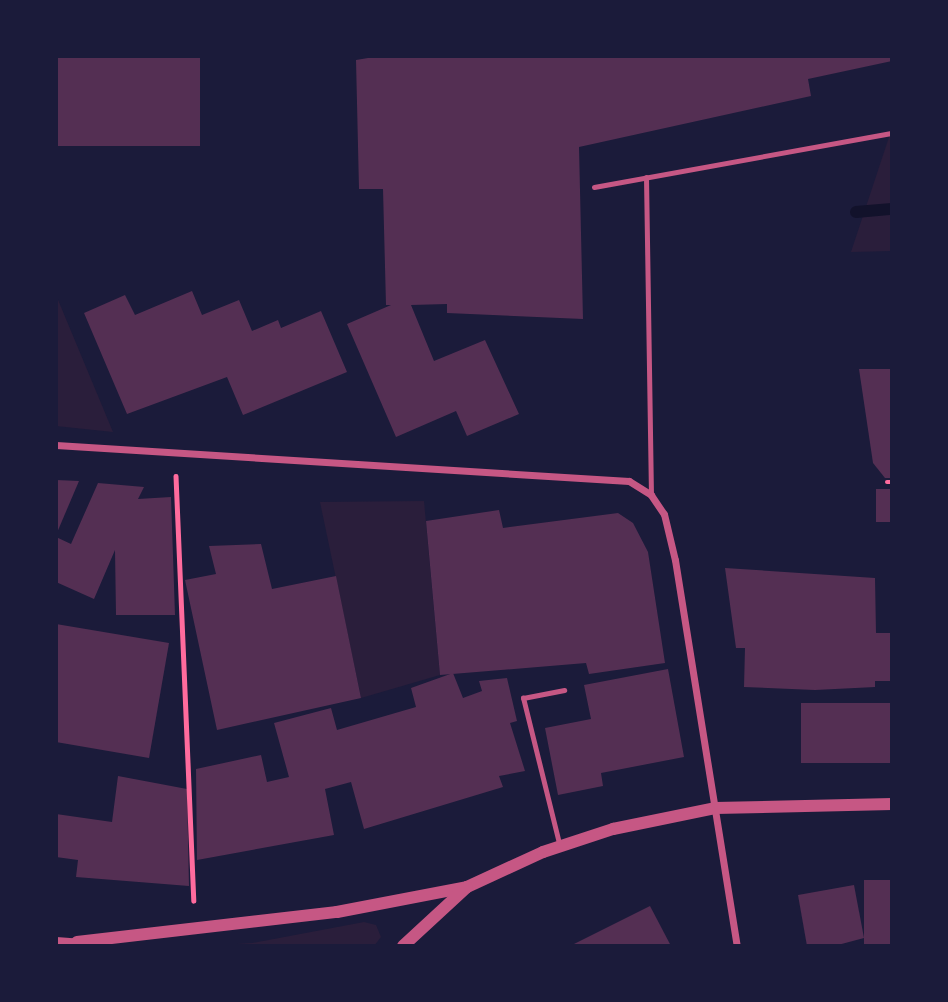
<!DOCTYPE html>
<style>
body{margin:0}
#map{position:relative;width:948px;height:1002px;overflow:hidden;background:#1b1b3a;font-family:Ubuntu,sans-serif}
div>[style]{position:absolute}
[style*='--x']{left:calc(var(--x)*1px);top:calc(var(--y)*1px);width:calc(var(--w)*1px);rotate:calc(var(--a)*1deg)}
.green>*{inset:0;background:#2a1e3b}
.stream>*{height:12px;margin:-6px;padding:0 6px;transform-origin:6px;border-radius:6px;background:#12122b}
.building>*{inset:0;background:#542f53;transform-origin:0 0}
.path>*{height:4.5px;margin:-2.25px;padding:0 2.25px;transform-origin:2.25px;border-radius:2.25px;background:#ff6b9d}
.service>*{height:5px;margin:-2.5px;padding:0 2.5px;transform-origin:2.5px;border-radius:2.5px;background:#c65784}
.minor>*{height:7px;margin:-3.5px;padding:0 3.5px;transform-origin:3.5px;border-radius:3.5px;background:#c65784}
.tertiary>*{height:12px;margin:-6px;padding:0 6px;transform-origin:6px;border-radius:6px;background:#c65784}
span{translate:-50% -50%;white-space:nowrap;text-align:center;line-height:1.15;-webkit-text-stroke:6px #1b1b3a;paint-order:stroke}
.frame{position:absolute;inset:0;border:58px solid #1b1b3a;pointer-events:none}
</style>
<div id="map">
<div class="green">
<i style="clip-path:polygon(892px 128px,892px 251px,851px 252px)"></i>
<i style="clip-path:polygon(56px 295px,113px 432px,56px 426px)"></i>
<i style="clip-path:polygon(424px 501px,440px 675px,361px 698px,320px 502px)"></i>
<i style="clip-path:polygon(364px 922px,376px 925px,381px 937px,374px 946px,205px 946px,252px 943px)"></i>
</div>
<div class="stream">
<i style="--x:856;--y:212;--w:36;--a:-5"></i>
</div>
<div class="building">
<i style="left:56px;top:56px;width:144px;height:90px"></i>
<i style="clip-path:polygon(380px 56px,892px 56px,892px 61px,808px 79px,811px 96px,579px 147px,583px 319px,447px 313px,447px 304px,411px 305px,434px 361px,485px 340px,519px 414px,467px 436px,456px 411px,396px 437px,347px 324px,391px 305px,386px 305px,383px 189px,359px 189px,356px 60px)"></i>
<i style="clip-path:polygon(192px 291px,202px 315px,239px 300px,252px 331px,278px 320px,281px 328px,321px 311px,347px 372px,243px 415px,227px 377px,127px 414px,84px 313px,125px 295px,135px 315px)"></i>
<i style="clip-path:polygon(859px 369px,892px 369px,892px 478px,885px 478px,873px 463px)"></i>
<i style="clip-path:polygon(56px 480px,79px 481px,56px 535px)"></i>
<i style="clip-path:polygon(98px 483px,144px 487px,138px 499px,171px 497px,175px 615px,116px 615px,115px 550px,94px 599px,56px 582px,56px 537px,71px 544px)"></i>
<i style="left:876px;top:489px;width:16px;height:33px"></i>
<i style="clip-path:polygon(499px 510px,503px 528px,618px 513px,633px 523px,648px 552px,665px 663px,589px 674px,586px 663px,440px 675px,426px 521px)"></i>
<i style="clip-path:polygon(261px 544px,272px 589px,336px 576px,361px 698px,217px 730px,185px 580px,216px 574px,209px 546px)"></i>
<i style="clip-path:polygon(725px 568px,875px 578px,876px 633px,892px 633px,892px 681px,875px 681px,875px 687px,815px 690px,744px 687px,745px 648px,736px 648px)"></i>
<i style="clip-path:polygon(56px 624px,169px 643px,149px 758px,56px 742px)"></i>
<i style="clip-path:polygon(668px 669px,684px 757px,601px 773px,603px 786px,558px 795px,545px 728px,591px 719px,584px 685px)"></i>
<i style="clip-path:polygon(453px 673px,463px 698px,482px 691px,479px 681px,507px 678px,517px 721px,510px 723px,525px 771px,499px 776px,503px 787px,364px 829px,351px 782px,325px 789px,334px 835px,197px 860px,196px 769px,261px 755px,267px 782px,289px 777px,274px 723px,331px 708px,337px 730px,416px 707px,411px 688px)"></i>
<i style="left:892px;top:703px;width:60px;height:91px;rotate:90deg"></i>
<i style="clip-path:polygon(118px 776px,187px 789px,189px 886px,76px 877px,78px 860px,56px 857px,56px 814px,112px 822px)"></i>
<i style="left:864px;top:880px;width:28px;height:66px"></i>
<i style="clip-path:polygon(854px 885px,864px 938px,834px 946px,807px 946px,798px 895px)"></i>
<i style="clip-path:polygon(650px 906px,671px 946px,570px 946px)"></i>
</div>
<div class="path">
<i style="--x:176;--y:476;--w:425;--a:87.6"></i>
<i style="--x:887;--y:482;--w:5;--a:0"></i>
</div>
<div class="service">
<i style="--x:646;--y:177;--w:318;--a:89.1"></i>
<i style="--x:594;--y:187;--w:302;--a:-10.3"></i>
<i style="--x:560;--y:847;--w:154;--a:-103.9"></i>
<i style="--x:523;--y:698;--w:42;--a:-11"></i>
</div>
<div class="minor">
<i style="--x:56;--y:445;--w:574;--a:3.6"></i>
<i style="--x:629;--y:481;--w:26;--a:32"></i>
<i style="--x:651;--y:495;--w:23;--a:56"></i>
<i style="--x:664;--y:514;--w:47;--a:76.6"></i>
<i style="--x:675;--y:560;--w:391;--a:80.9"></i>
</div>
<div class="tertiary">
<i style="--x:77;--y:942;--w:262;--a:-6.6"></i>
<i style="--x:337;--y:912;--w:132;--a:-10.9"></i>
<i style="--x:467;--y:887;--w:84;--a:-24.7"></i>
<i style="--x:543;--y:852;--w:74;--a:-18.2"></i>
<i style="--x:613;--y:829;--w:104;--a:-11.6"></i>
<i style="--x:715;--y:808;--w:177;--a:-1.3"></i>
<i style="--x:56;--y:943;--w:27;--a:4"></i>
<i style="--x:403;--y:946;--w:87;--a:-42.7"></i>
</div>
<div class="frame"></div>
</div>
